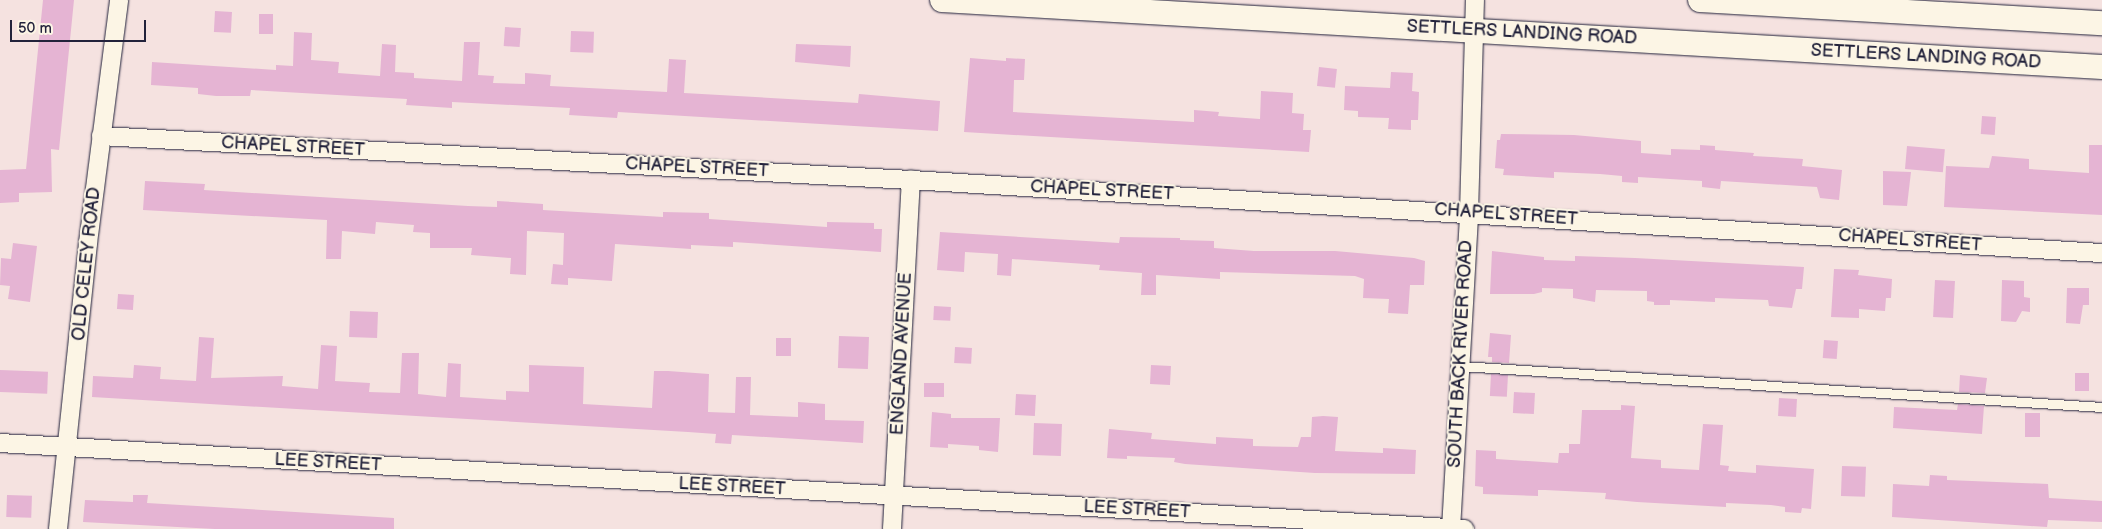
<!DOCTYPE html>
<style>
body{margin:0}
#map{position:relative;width:2102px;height:529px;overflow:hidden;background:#f5e2e0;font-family:"Balsamiq Sans",sans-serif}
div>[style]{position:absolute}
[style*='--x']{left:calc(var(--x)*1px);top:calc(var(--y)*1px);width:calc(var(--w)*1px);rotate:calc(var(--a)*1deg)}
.building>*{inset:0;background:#e5b4d3;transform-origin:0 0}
.roads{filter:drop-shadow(0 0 1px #22223b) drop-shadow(0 0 1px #22223b)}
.service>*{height:9px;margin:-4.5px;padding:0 4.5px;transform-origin:4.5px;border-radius:4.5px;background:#fcf5e5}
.minor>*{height:18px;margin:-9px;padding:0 9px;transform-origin:9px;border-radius:9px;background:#fcf5e5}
.secondary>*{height:24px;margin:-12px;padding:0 12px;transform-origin:12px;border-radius:12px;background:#fcf5e5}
span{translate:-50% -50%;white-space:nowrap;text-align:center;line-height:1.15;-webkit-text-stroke:4px #fcf5e5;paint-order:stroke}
.street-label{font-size:18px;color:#22223b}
.scale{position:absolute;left:10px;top:20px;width:136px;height:22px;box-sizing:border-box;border:2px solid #22223b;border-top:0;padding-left:6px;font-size:15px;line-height:18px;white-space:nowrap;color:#22223b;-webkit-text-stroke:4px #fcf5e5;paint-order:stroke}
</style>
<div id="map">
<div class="building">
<i style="clip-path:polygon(43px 0,74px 0,59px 150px,51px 149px,52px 192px,19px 193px,19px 202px,0 203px,0 170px,26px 169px)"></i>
<i style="left:215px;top:11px;width:17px;height:21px;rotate:3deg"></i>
<i style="left:259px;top:14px;width:14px;height:20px"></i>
<i style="left:505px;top:27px;width:16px;height:19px;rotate:4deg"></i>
<i style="left:571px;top:31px;width:23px;height:21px;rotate:2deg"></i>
<i style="clip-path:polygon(294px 32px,312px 33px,311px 60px,339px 62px,338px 73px,380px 76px,382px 44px,396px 45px,395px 72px,414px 73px,414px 78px,462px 81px,464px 42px,480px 42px,478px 75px,494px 76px,493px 83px,525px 84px,525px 73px,551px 75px,550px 86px,667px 92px,669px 59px,686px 60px,684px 93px,858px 103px,859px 94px,940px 101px,938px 131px,618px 112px,617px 118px,569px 115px,570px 108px,452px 102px,452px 108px,406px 105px,407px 99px,251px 90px,250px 96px,216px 96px,198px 94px,198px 88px,151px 85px,152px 62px,276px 70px,276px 65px,293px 66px)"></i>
<i style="clip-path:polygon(796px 44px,851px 46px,850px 67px,795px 62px)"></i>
<i style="clip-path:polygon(970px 58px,1006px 61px,1006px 58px,1025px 59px,1024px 80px,1014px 80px,1013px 112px,1194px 122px,1194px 110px,1219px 112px,1218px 116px,1260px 119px,1261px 91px,1293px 93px,1292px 113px,1304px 114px,1303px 130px,1311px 130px,1309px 152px,964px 132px)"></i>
<i style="left:1319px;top:67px;width:18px;height:19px;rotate:6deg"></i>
<i style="clip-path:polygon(1391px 72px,1413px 73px,1412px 91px,1419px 92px,1418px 120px,1411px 120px,1411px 130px,1388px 129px,1389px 118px,1358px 117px,1358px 111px,1344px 110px,1345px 86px,1390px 88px)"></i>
<i style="left:1982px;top:116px;width:14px;height:18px;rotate:4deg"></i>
<i style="clip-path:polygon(1501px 134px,1574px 135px,1641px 141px,1641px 153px,1671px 155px,1671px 149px,1700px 150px,1700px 145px,1715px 146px,1715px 150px,1754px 153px,1753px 156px,1803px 159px,1802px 166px,1842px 170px,1839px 200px,1820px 198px,1817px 187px,1721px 181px,1720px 189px,1702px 187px,1702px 181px,1638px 177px,1638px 183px,1622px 182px,1622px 176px,1600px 174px,1554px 172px,1554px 178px,1503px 175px,1504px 169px,1495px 168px,1497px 140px,1500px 140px)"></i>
<i style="clip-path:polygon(2089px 145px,2102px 145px,2102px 215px,1944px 207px,1946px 166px,1989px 168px,1992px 156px,2029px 159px,2029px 169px,2089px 173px)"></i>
<i style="left:1907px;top:146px;width:38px;height:23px;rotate:5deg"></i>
<i style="clip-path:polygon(1883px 171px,1911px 172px,1907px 206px,1883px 205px)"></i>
<i style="clip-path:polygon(145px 181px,205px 184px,204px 190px,468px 206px,497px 207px,497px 201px,543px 204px,543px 210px,647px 216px,663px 217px,663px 212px,709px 213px,709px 219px,827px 227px,827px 222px,874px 223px,874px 229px,882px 229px,881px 252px,733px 242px,733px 247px,691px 245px,691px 249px,615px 244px,612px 281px,568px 278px,568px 285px,551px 284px,553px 264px,563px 265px,564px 233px,527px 231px,526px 275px,510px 274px,511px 258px,471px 255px,472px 248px,430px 248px,430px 233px,413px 232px,414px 225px,376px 222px,375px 234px,342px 231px,341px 259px,326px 259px,327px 220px,143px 210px)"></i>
<i style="clip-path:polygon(940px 232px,1119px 243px,1120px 237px,1180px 238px,1180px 240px,1214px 241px,1214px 248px,1254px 251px,1335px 251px,1414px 258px,1425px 261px,1424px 285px,1410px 285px,1408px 314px,1388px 313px,1389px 299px,1363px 298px,1364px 279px,1355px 276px,1220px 272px,1220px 279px,1156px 275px,1156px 295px,1141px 295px,1142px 273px,1099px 270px,1100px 265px,1012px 259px,1011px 276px,997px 275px,998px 254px,965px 252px,964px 272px,937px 270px)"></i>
<i style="clip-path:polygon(13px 243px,37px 246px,30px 302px,8px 299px,10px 286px,0 285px,1px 258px,11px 259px)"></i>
<i style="clip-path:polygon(1492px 251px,1544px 257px,1544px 260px,1575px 261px,1575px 256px,1635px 258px,1804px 267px,1802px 289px,1796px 289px,1792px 308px,1769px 306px,1768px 300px,1715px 298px,1715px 302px,1670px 300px,1670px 305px,1654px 305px,1654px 302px,1647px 301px,1647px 291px,1596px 290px,1595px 302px,1573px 298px,1573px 289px,1542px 288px,1542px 292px,1534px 294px,1490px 294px)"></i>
<i style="clip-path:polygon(1834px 269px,1859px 270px,1858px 275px,1892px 279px,1891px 298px,1886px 298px,1885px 311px,1859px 309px,1859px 318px,1831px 317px)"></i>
<i style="left:1935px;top:280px;width:20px;height:37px;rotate:3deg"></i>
<i style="clip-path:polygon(2002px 280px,2024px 281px,2024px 297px,2030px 298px,2030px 312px,2022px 311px,2016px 322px,2001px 321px)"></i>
<i style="clip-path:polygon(2067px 288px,2089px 288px,2089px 305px,2083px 305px,2080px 324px,2066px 323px)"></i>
<i style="left:118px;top:294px;width:16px;height:15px;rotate:4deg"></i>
<i style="left:934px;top:306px;width:17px;height:14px;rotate:3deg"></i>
<i style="left:350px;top:311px;width:28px;height:26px;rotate:2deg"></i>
<i style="clip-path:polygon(1490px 333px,1511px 335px,1509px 363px,1492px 362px,1492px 357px,1488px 357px)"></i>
<i style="left:839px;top:336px;width:30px;height:32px;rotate:2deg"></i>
<i style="clip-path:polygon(199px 337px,214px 338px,211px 378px,283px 376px,282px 386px,318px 389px,321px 345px,337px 346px,335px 381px,370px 383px,369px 392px,400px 393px,402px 353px,419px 353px,418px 394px,446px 397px,448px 363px,461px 364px,460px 397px,506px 400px,506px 391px,529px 392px,529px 365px,584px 367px,583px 404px,652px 408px,654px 371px,668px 371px,709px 374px,708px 412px,735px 413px,736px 377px,751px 377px,750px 415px,798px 417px,798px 402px,825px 404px,825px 420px,864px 421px,863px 443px,732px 435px,731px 444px,715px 443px,716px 434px,688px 432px,92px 397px,93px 376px,133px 378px,134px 365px,161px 367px,160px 379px,196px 381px)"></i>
<i style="left:776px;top:338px;width:15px;height:18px"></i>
<i style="left:1824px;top:340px;width:14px;height:18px;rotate:4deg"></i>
<i style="left:955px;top:347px;width:17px;height:16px;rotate:3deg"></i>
<i style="left:1151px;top:365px;width:20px;height:19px;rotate:3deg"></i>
<i style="left:0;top:370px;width:48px;height:22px;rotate:2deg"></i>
<i style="left:2075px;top:373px;width:14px;height:18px"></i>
<i style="left:1491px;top:374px;width:17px;height:22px;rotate:3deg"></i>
<i style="clip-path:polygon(1960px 375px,1987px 378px,1985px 393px,1959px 392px)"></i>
<i style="left:924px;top:383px;width:20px;height:14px"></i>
<i style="left:1514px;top:392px;width:21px;height:21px;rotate:3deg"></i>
<i style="left:1016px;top:394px;width:20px;height:21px;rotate:3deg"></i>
<i style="left:1779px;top:398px;width:18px;height:18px;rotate:3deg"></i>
<i style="clip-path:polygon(1958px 404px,1984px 406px,1982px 434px,1893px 428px,1894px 407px,1957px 410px)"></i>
<i style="clip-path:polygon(1621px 405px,1635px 406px,1631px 458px,1661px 460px,1661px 468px,1699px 470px,1703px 424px,1723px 425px,1720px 465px,1729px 466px,1728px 471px,1756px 473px,1756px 465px,1814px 469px,1811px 509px,1802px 508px,1801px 513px,1785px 512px,1785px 507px,1771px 505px,1726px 503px,1726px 507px,1637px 502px,1605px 499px,1606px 493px,1545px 490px,1538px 490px,1538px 496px,1483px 494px,1483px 487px,1475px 486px,1476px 450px,1496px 451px,1496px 459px,1558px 463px,1559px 453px,1569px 453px,1569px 444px,1580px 444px,1582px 410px,1621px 410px)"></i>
<i style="clip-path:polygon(932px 412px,951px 414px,951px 418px,1000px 418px,998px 452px,979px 450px,979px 446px,948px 444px,948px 448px,930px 447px)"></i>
<i style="left:2025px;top:413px;width:15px;height:24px"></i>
<i style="clip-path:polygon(1323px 416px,1338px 417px,1335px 451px,1383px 453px,1383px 448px,1416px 450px,1415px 474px,1315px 473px,1185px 464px,1174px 462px,1175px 458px,1127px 456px,1127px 459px,1107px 458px,1109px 429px,1152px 433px,1151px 439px,1216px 444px,1216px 437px,1253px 439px,1253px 446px,1298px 447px,1301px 437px,1311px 437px,1312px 417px)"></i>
<i style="left:1034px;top:423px;width:28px;height:32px;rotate:2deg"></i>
<i style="left:1842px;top:466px;width:24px;height:30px;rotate:2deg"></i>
<i style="clip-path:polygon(1930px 475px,1947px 476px,1947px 480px,2048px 484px,2049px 498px,2102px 501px,2102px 522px,2048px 520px,2047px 527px,1892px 517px,1893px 484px,1929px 486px)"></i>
<i style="left:7px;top:495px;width:25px;height:22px;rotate:2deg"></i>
<i style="clip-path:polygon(133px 495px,148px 495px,147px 503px,394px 518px,394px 529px,215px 529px,83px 522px,85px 500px,133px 502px)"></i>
</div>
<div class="roads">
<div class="service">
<i style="--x:1461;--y:366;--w:642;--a:3.66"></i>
</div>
<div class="minor">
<i style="--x:101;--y:136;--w:811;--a:3.11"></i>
<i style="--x:911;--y:180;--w:1193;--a:3.51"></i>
<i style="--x:0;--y:443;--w:1467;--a:3.36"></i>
<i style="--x:58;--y:529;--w:288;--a:-84"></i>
<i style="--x:88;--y:243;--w:245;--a:-82.7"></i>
<i style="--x:892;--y:529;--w:350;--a:-86.9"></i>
<i style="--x:1451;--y:529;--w:317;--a:-86.7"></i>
<i style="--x:1469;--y:213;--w:213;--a:-88.4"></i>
</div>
<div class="secondary">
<i style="--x:942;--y:0;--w:1162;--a:3.31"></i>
<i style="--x:1700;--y:0;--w:403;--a:3.3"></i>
</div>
</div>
<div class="street-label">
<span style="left:1522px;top:33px;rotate:3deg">SETTLERS LANDING ROAD</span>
<span style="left:1926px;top:57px;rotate:3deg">SETTLERS LANDING ROAD</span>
<span style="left:293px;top:147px;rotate:3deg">CHAPEL STREET</span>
<span style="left:697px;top:168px;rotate:3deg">CHAPEL STREET</span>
<span style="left:1102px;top:191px;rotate:3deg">CHAPEL STREET</span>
<span style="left:1506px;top:215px;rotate:4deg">CHAPEL STREET</span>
<span style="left:1910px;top:241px;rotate:4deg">CHAPEL STREET</span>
<span style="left:87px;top:264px;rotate:-84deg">OLD CELEY ROAD</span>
<span style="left:902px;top:354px;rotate:-87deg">ENGLAND AVENUE</span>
<span style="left:1461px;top:354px;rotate:-87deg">SOUTH BACK RIVER ROAD</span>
<span style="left:328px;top:463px;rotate:3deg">LEE STREET</span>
<span style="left:732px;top:487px;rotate:3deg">LEE STREET</span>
<span style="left:1137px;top:510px;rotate:3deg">LEE STREET</span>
</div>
<div class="scale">50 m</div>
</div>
